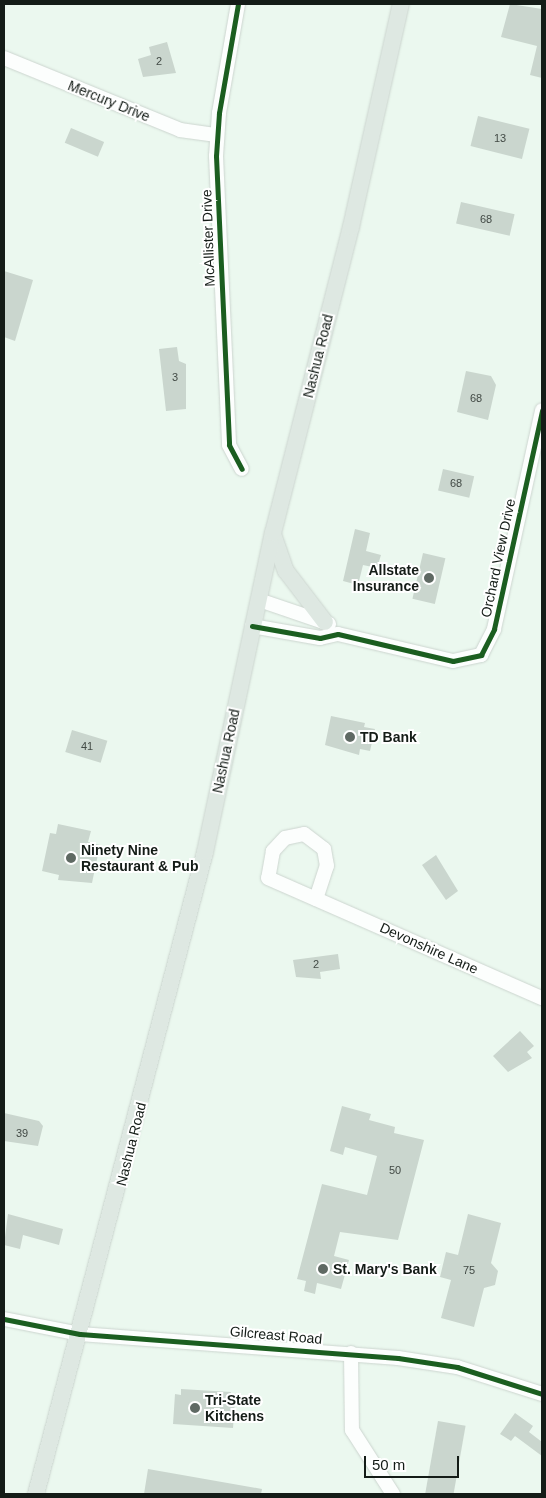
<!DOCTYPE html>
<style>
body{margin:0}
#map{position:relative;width:546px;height:1498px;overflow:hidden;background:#ebf8ef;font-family:Helvetica,sans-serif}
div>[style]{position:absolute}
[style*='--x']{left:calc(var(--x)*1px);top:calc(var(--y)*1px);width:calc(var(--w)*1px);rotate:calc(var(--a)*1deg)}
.building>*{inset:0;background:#cad6ce;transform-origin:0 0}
.roads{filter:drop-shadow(0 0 1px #ccd5cf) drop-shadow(0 0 1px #ccd5cf)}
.minor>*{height:14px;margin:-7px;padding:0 7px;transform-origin:7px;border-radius:7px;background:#fcfefd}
.major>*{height:16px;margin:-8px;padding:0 8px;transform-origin:8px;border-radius:8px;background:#dee8e2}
.cycleway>*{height:5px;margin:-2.5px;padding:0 2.5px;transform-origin:2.5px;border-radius:2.5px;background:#1b5e20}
.dots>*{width:14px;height:14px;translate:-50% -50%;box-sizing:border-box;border:2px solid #fff;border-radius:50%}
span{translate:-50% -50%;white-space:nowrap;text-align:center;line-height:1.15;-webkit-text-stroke:4px #fff;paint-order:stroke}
.number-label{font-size:11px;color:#424a45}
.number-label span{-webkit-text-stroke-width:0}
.street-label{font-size:14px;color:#141c17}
.poi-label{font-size:14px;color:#141c17;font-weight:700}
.right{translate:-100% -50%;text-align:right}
.left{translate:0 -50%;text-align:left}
.frame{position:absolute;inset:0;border:5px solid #141c17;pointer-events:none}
.scale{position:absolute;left:364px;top:1456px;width:95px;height:22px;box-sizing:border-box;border:2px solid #141c17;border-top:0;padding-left:6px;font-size:15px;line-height:18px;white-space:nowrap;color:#141c17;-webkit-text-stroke:4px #fff;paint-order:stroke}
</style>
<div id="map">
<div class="building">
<i style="clip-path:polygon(510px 4px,542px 9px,542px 78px,530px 75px,537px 46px,501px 37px)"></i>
<i style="clip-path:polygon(167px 42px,176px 73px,143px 77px,138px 59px,151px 55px,149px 47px)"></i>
<i style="left:478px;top:116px;width:53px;height:31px;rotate:14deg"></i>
<i style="left:71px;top:128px;width:36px;height:16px;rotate:23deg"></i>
<i style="left:461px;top:202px;width:55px;height:22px;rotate:13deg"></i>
<i style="clip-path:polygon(4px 271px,33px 280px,15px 341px,4px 337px)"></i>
<i style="clip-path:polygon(177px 347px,179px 361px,186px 364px,186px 409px,166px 411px,159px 349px)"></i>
<i style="clip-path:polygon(466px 371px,491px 376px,496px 385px,488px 420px,457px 412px)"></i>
<i style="left:443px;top:469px;width:32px;height:22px;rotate:13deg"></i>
<i style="clip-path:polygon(355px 529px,370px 533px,366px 551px,381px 555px,377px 568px,363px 565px,358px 585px,343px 581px)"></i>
<i style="left:423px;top:553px;width:23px;height:47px;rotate:13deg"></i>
<i style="clip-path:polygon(331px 716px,365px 723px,364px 727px,375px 729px,370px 751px,360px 749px,359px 755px,325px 745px)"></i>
<i style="left:72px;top:730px;width:37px;height:23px;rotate:17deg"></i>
<i style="clip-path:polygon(58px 824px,91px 831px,88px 842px,100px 845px,92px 883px,58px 880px,59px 875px,42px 871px,50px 833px,56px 834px)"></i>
<i style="clip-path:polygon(436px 855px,458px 891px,446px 900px,422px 865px)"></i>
<i style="clip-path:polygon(338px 954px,340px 969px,320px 972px,321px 979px,296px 977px,293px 960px)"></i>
<i style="clip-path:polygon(520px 1031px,534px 1046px,527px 1052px,532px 1058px,508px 1072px,493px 1056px)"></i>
<i style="clip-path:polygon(342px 1106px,371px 1114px,369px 1120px,395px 1127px,394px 1133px,424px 1140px,398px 1240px,340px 1232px,334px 1256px,349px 1260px,341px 1289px,317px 1283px,315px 1294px,304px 1291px,306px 1281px,297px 1279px,322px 1184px,367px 1195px,377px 1156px,345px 1147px,343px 1155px,330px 1151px)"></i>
<i style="clip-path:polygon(4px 1113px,39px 1121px,43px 1126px,38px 1146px,4px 1141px)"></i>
<i style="clip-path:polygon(8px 1214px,63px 1229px,59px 1245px,23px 1235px,20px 1249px,4px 1245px)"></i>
<i style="clip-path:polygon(468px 1214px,501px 1223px,491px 1263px,498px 1271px,495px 1285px,484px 1288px,474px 1327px,441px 1318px,451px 1280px,440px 1277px,446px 1252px,458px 1255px)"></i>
<i style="clip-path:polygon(181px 1389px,231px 1392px,230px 1399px,235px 1399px,233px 1428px,173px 1424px,175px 1394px,181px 1395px)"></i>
<i style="clip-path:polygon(515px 1413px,533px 1426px,529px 1432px,542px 1442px,542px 1456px,515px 1436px,511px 1441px,500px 1434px)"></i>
<i style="left:438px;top:1421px;width:28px;height:74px;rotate:10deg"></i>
<i style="clip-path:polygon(148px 1469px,262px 1489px,261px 1494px,144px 1494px)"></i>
</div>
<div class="roads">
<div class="minor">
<i style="--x:238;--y:4;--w:111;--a:99.9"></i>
<i style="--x:219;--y:113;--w:43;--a:94"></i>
<i style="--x:216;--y:156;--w:289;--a:87.4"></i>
<i style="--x:229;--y:445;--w:27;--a:62"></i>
<i style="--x:4;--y:58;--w:190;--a:22.2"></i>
<i style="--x:180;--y:130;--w:37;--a:8"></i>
<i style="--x:259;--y:600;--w:74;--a:18.9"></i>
<i style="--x:252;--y:626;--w:69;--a:10"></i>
<i style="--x:320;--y:638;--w:18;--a:-13"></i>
<i style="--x:338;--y:634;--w:118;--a:13.2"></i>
<i style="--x:453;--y:661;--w:29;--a:-12"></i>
<i style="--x:481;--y:655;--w:29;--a:-63"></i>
<i style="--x:494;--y:629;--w:224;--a:-77.6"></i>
<i style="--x:316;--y:899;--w:35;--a:-72"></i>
<i style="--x:327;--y:866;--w:17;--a:-100"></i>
<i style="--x:324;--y:849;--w:25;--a:-143"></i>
<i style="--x:304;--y:834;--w:19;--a:168"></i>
<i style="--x:285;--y:838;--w:18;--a:133"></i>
<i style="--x:273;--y:851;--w:27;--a:100"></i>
<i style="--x:268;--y:878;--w:299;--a:23.7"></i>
<i style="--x:4;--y:1319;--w:77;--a:11.2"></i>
<i style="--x:80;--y:1334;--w:319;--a:4.3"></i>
<i style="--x:398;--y:1358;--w:60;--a:8.7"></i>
<i style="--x:457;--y:1367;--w:89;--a:17.6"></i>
<i style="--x:351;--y:1353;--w:77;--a:89.3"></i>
<i style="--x:352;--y:1430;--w:76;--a:57.4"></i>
</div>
<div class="major">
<i style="--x:273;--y:534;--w:39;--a:71"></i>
<i style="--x:286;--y:571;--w:64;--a:52.6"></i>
<i style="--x:36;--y:1494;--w:664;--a:-75.25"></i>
<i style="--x:205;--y:852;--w:326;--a:-78"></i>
<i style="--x:273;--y:533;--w:316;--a:-75.7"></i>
<i style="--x:351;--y:227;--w:229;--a:-77.4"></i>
</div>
</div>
<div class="cycleway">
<i style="--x:238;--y:4;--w:111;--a:99.9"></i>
<i style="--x:219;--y:113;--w:43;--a:94"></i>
<i style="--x:216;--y:156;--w:289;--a:87.4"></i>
<i style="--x:229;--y:445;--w:27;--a:62"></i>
<i style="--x:252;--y:626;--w:69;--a:10"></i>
<i style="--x:320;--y:638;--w:18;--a:-13"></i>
<i style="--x:338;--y:634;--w:118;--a:13.2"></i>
<i style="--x:453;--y:661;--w:29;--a:-12"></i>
<i style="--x:481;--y:655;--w:29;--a:-63"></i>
<i style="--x:494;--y:629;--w:224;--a:-77.6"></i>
<i style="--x:4;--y:1319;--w:77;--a:11.2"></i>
<i style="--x:80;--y:1334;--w:319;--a:4.3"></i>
<i style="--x:398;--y:1358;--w:60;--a:8.7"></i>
<i style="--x:457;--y:1367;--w:89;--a:17.6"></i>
</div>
<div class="dots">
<i style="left:429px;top:578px;background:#5f6963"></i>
<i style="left:350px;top:737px;background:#5f6963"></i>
<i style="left:71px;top:858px;background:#5f6963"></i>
<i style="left:323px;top:1269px;background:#5f6963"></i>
<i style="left:195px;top:1408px;background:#5f6963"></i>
</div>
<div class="number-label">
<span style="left:159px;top:61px">2</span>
<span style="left:500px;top:138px">13</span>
<span style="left:486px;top:219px">68</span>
<span style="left:175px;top:377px">3</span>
<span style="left:476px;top:398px">68</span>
<span style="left:456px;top:483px">68</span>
<span style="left:87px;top:746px">41</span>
<span style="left:316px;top:964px">2</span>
<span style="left:22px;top:1133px">39</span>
<span style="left:395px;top:1170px">50</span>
<span style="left:469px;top:1270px">75</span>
</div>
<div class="street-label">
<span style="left:109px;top:101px;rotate:22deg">Mercury Drive</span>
<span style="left:208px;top:238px;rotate:-92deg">McAllister Drive</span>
<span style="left:318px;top:356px;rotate:-76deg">Nashua Road</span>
<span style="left:498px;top:558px;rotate:-78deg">Orchard View Drive</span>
<span style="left:226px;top:751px;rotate:-78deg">Nashua Road</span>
<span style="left:429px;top:948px;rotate:24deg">Devonshire Lane</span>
<span style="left:131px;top:1144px;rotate:-76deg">Nashua Road</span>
<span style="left:276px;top:1335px;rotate:5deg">Gilcreast Road</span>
</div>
<div class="poi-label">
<span class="right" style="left:419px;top:578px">Allstate<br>Insurance</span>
<span class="left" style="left:360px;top:737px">TD Bank</span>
<span class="left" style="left:81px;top:858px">Ninety Nine<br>Restaurant &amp; Pub</span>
<span class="left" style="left:333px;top:1269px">St. Mary's Bank</span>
<span class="left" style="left:205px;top:1408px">Tri-State<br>Kitchens</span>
</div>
<div class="frame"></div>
<div class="scale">50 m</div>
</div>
